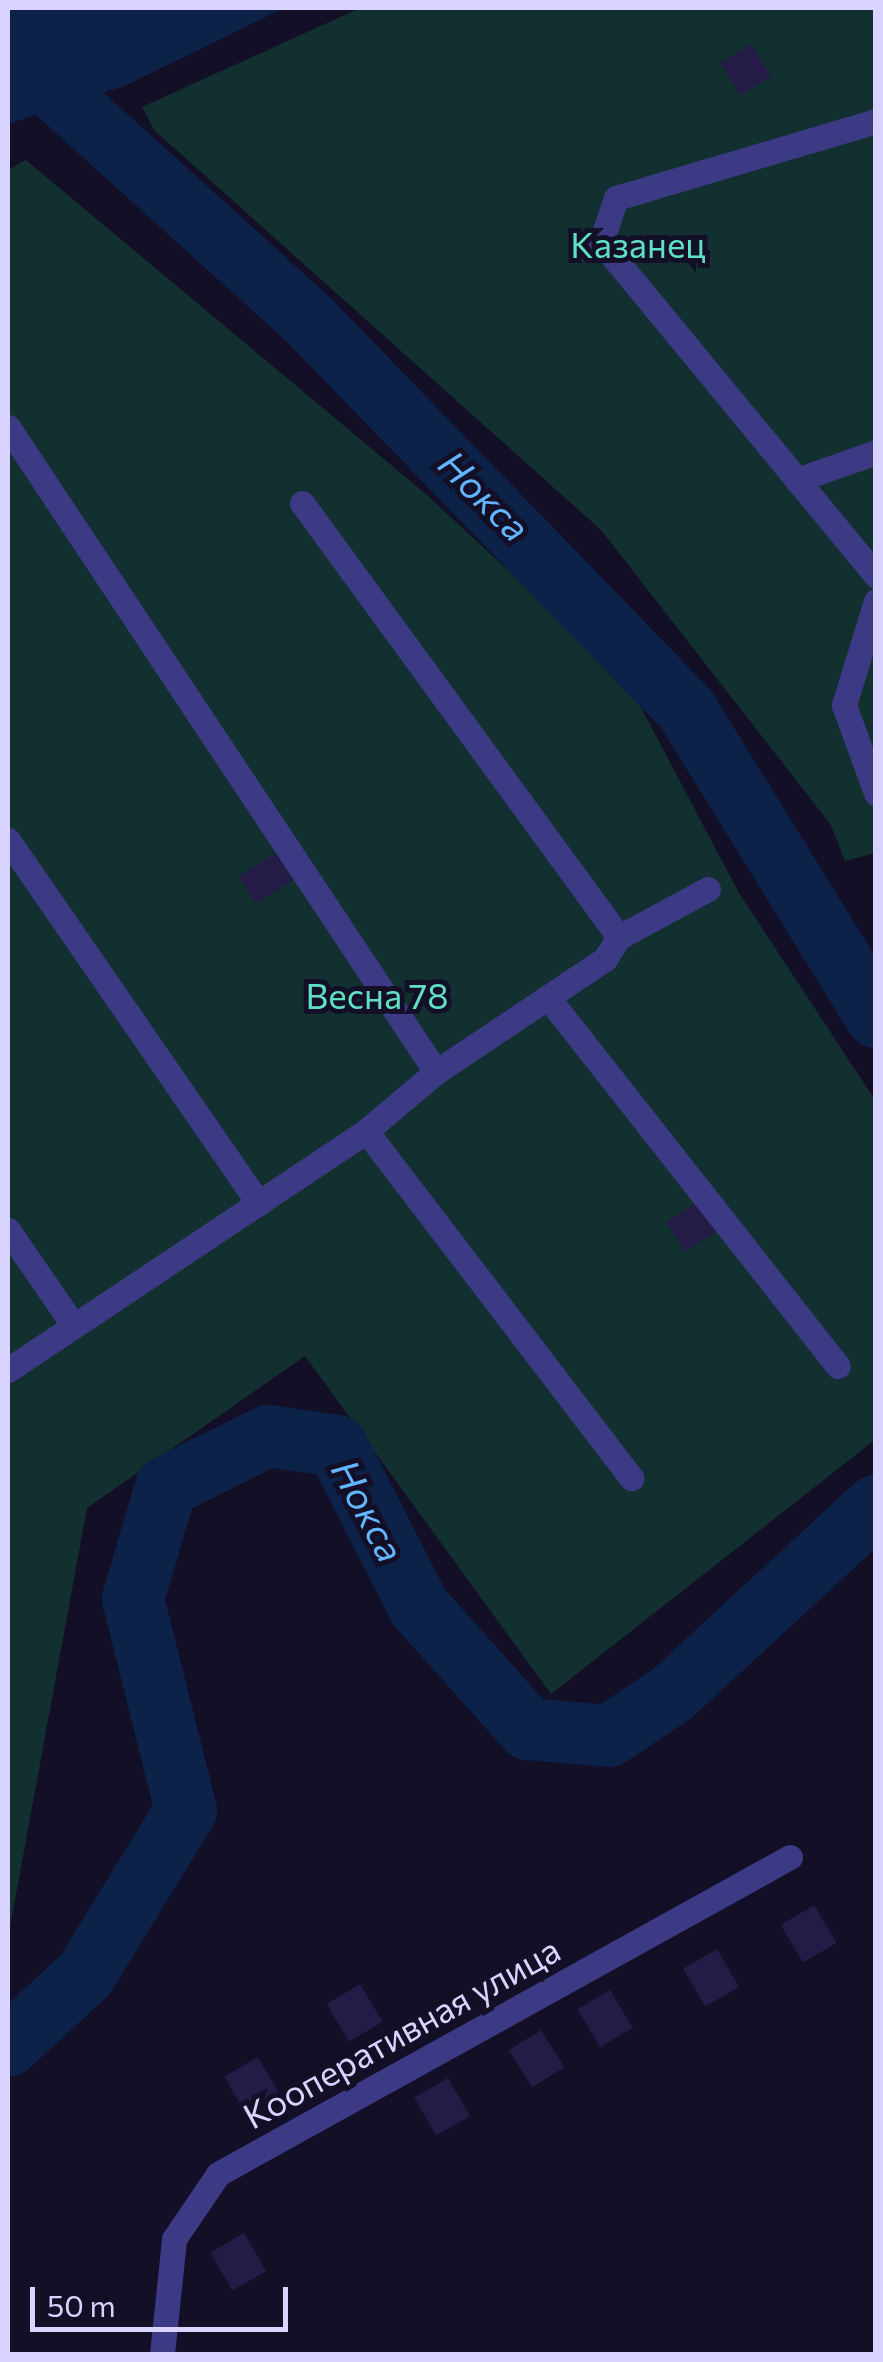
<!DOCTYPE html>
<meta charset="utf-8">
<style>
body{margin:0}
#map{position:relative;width:883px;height:2362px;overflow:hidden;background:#130f26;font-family:Commissioner,sans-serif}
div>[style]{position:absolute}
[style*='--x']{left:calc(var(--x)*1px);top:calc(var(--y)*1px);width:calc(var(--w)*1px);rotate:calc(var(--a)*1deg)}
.green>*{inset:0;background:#12302f}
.water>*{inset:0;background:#0c2248}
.river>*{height:62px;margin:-31px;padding:0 31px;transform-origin:31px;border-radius:31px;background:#0c2248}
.building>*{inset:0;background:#241b47;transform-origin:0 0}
.minor>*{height:25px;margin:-12.5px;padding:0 12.5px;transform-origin:12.5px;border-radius:12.5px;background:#3d3a85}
span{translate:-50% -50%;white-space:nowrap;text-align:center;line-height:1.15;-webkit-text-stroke:10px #130f26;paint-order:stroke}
.park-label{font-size:35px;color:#5fe0c0}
.street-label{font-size:35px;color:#d9d4ff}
.water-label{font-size:38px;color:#62b6ff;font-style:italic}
.frame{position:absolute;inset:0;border:10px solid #d9d4ff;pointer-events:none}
.scale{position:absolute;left:30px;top:2287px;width:258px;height:45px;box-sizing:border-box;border:5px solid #d9d4ff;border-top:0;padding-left:12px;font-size:30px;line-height:35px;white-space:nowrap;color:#d9d4ff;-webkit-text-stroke:8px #130f26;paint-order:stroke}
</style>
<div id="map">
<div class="green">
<i style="clip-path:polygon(360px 8px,875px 8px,875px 853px,845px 861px,831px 825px,601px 530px,154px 130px,142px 107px)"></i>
<i style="clip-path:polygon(26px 160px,428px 496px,627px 681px,739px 893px,875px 1100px,876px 1439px,551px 1694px,305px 1356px,87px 1508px,8px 1938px,8px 170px)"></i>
</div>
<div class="water">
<i style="clip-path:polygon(8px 8px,284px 8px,127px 85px,8px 124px)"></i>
</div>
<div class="river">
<i style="--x:8;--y:48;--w:400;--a:42.1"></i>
<i style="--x:305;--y:316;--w:547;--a:45.89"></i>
<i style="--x:686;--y:709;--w:362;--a:58.3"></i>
<i style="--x:8;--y:2046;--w:105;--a:-42.7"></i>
<i style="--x:85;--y:1975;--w:193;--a:-58.5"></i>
<i style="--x:186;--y:1810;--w:218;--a:-104.1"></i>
<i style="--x:133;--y:1599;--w:117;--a:-73.6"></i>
<i style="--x:166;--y:1487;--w:114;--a:-26.6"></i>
<i style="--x:268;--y:1436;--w:70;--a:8.2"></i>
<i style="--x:337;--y:1446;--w:181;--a:63"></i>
<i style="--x:419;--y:1607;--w:164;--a:48.2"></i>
<i style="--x:528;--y:1729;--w:81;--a:4.9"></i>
<i style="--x:609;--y:1736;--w:77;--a:-33.9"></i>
<i style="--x:673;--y:1693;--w:276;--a:-42.7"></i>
</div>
<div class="building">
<i style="left:751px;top:44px;width:38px;height:36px;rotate:58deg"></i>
<i style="left:276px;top:853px;width:32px;height:44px;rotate:58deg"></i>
<i style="left:699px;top:1201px;width:35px;height:39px;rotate:57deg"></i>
<i style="left:814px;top:1905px;width:44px;height:39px;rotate:59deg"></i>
<i style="left:717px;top:1949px;width:44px;height:39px;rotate:60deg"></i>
<i style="left:360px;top:1984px;width:44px;height:39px;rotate:59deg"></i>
<i style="left:610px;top:1990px;width:44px;height:38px;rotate:59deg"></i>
<i style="left:541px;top:2030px;width:44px;height:38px;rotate:58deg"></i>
<i style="left:258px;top:2057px;width:44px;height:39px;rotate:60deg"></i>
<i style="left:448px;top:2078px;width:44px;height:39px;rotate:60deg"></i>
<i style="left:244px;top:2233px;width:44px;height:39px;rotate:60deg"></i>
</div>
<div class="minor">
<i style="--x:876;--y:121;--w:271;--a:163.5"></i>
<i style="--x:616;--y:198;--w:46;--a:108.8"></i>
<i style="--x:601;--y:242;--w:433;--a:50.5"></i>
<i style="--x:8;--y:427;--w:774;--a:56.43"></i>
<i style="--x:797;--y:480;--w:84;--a:-19.5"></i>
<i style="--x:302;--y:503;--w:537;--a:53.86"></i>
<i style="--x:876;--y:601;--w:109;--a:107.1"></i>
<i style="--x:844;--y:705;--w:94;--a:70"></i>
<i style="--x:8;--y:840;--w:442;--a:55.4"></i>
<i style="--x:549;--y:999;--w:467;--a:51.8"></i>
<i style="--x:366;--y:1131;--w:437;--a:52.6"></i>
<i style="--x:8;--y:1230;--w:116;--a:55.5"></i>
<i style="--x:74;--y:1326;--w:351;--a:-33.7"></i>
<i style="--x:366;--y:1131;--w:92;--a:-40.1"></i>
<i style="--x:436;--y:1072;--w:203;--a:-33.8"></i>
<i style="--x:605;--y:959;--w:26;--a:-58"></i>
<i style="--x:619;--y:937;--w:101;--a:-28.3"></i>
<i style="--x:8;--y:1370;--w:79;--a:-33.7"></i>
<i style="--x:162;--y:2354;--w:116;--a:-84"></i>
<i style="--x:174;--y:2239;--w:78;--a:-55.9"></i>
<i style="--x:218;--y:2174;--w:654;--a:-29"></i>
</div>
<div class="park-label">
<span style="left:638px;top:244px">Казанец</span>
<span style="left:377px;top:995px">Весна 78</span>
</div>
<div class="street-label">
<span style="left:401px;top:2032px;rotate:-29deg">Кооперативная улица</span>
</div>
<div class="water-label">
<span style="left:485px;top:495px;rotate:45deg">Нокса</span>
<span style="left:369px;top:1510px;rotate:62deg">Нокса</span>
</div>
<div class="frame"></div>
<div class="scale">50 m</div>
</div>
